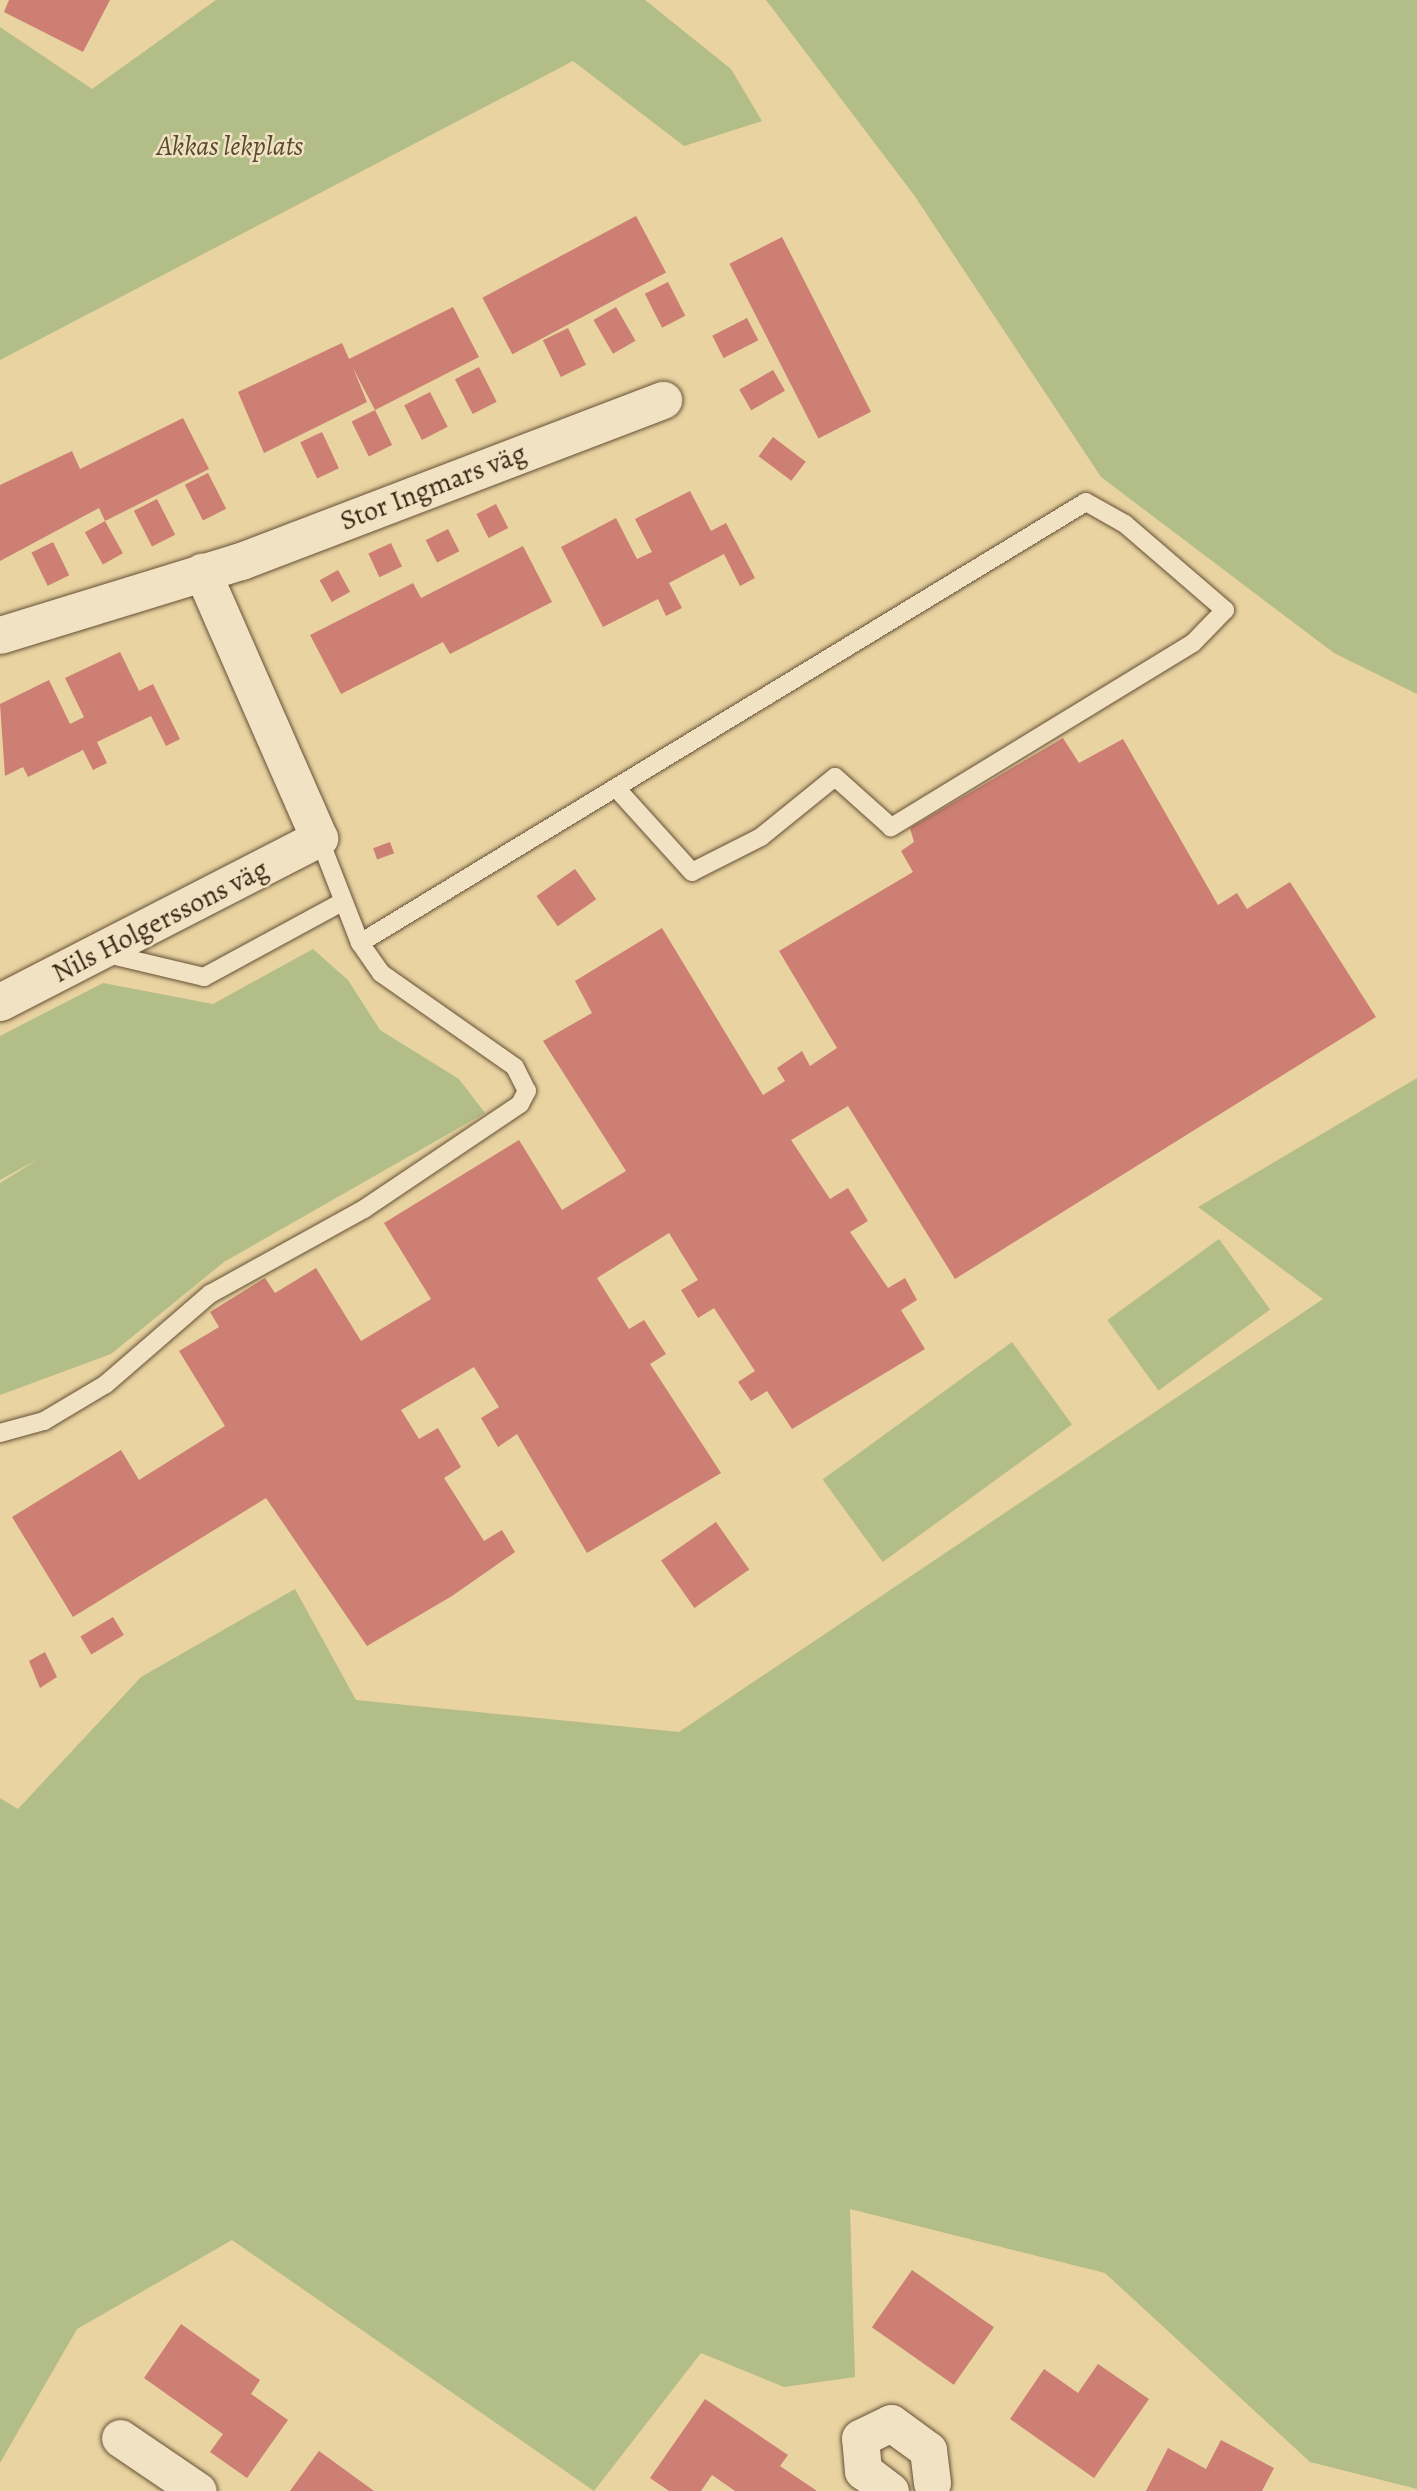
<!DOCTYPE html>
<meta charset="utf-8">
<style>
body{margin:0}
#map{position:relative;width:1417px;height:2491px;overflow:hidden;background:#e8d3a1;font-family:Alegreya,serif}
div>[style]{position:absolute}
[style*='--x']{left:calc(var(--x)*1px);top:calc(var(--y)*1px);width:calc(var(--w)*1px);rotate:calc(var(--a)*1deg)}
.green>*{inset:0;background:#b3bd87;transform-origin:0 0}
.building>*{inset:0;background:#cc7f72;transform-origin:0 0}
.roads{filter:drop-shadow(0 0 2px #665036) drop-shadow(0 0 2px #665036)}
.lane>*{height:18px;margin:-9px;padding:0 9px;transform-origin:9px;border-radius:9px;background:#f0e2c2}
.street>*{height:37px;margin:-18.5px;padding:0 18.5px;transform-origin:18.5px;border-radius:18.5px;background:#f0e2c2}
span{translate:-50% -50%;white-space:nowrap;text-align:center;line-height:1.15;-webkit-text-stroke:5px #f0e2c2;paint-order:stroke}
.park-label{font-size:28px;color:#584a2f;font-style:italic}
.street-label{font-size:28px;color:#3a2412}
</style>
<div id="map">
<div class="green">
<i style="clip-path:polygon(216px 0,645px 0,731px 69px,762px 121px,684px 146px,573px 61px,0 360px,0 27px,92px 89px)"></i>
<i style="clip-path:polygon(766px 0,1417px 0,1417px 694px,1334px 653px,1101px 477px,914px 195px)"></i>
<i style="clip-path:polygon(313px 949px,348px 980px,380px 1030px,459px 1079px,485px 1113px,224px 1262px,111px 1354px,0 1395px,0 1183px,40px 1158px,0 1180px,0 1036px,103px 983px,213px 1004px)"></i>
<i style="clip-path:polygon(1417px 1078px,1417px 2489px,1310px 2462px,1105px 2273px,850px 2209px,855px 2377px,784px 2387px,701px 2353px,594px 2491px,232px 2240px,77px 2329px,0 2463px,0 1798px,18px 1809px,141px 1677px,295px 1589px,356px 1700px,679px 1732px,1323px 1299px,1198px 1207px)"></i>
<i style="left:1219px;top:1239px;width:87px;height:138px;rotate:54deg"></i>
<i style="left:1012px;top:1342px;width:102px;height:234px;rotate:54deg"></i>
</div>
<div class="building">
<i style="clip-path:polygon(9px 0,110px 0,83px 52px,4px 12px)"></i>
<i style="left:636px;top:216px;width:64px;height:174px;rotate:62deg"></i>
<i style="left:782px;top:237px;width:196px;height:59px;rotate:63deg"></i>
<i style="left:668px;top:282px;width:38px;height:26px;rotate:63deg"></i>
<i style="clip-path:polygon(453px 307px,479px 357px,375px 410px,353px 368px,367px 402px,264px 453px,238px 392px,342px 343px,349px 359px)"></i>
<i style="left:616px;top:307px;width:39px;height:26px;rotate:60deg"></i>
<i style="left:747px;top:318px;width:25px;height:39px;rotate:63deg"></i>
<i style="left:568px;top:328px;width:41px;height:28px;rotate:64deg"></i>
<i style="left:479px;top:367px;width:39px;height:27px;rotate:63deg"></i>
<i style="left:773px;top:370px;width:24px;height:39px;rotate:60deg"></i>
<i style="left:430px;top:392px;width:39px;height:29px;rotate:63deg"></i>
<i style="left:375px;top:410px;width:39px;height:26px;rotate:64deg"></i>
<i style="clip-path:polygon(183px 418px,209px 469px,105px 521px,99px 508px,0 561px,0 485px,72px 451px,80px 469px)"></i>
<i style="left:322px;top:432px;width:40px;height:24px;rotate:65deg"></i>
<i style="left:773px;top:437px;width:41px;height:24px;rotate:37deg"></i>
<i style="left:208px;top:473px;width:40px;height:26px;rotate:63deg"></i>
<i style="clip-path:polygon(690px 491px,711px 531px,726px 523px,755px 578px,740px 586px,724px 554px,669px 583px,682px 608px,666px 616px,658px 599px,603px 627px,561px 547px,616px 518px,637px 559px,652px 552px,635px 519px)"></i>
<i style="left:157px;top:499px;width:40px;height:26px;rotate:63deg"></i>
<i style="left:496px;top:504px;width:27px;height:22px;rotate:63deg"></i>
<i style="left:105px;top:521px;width:37px;height:23px;rotate:61deg"></i>
<i style="left:448px;top:529px;width:25px;height:25px;rotate:63deg"></i>
<i style="left:53px;top:542px;width:37px;height:24px;rotate:64deg"></i>
<i style="left:391px;top:543px;width:26px;height:25px;rotate:65deg"></i>
<i style="clip-path:polygon(523px 546px,552px 602px,450px 654px,443px 642px,341px 694px,310px 635px,413px 583px,421px 598px)"></i>
<i style="left:338px;top:570px;width:25px;height:21px;rotate:61deg"></i>
<i style="clip-path:polygon(120px 652px,139px 691px,153px 684px,180px 739px,166px 746px,151px 716px,97px 742px,107px 763px,93px 770px,83px 750px,28px 777px,23px 767px,5px 776px,0 704px,49px 680px,70px 724px,84px 717px,65px 678px)"></i>
<i style="clip-path:polygon(1063px 738px,1079px 763px,1123px 739px,1218px 905px,1237px 893px,1247px 909px,1290px 882px,1376px 1017px,955px 1279px,848px 1106px,791px 1140px,830px 1199px,848px 1188px,868px 1221px,850px 1232px,888px 1288px,905px 1278px,917px 1300px,901px 1310px,925px 1349px,792px 1429px,767px 1391px,751px 1401px,738px 1382px,755px 1371px,714px 1308px,698px 1318px,681px 1290px,698px 1280px,669px 1233px,597px 1278px,629px 1329px,644px 1320px,666px 1354px,650px 1364px,721px 1473px,587px 1553px,517px 1434px,498px 1447px,481px 1418px,499px 1407px,474px 1367px,401px 1410px,419px 1439px,438px 1428px,461px 1467px,444px 1478px,484px 1541px,502px 1530px,515px 1552px,452px 1596px,367px 1646px,266px 1498px,73px 1617px,12px 1517px,121px 1450px,139px 1480px,225px 1426px,179px 1351px,219px 1327px,210px 1312px,265px 1278px,275px 1293px,316px 1268px,361px 1341px,431px 1299px,384px 1223px,519px 1140px,562px 1210px,626px 1171px,543px 1041px,592px 1013px,575px 981px,662px 928px,763px 1095px,785px 1081px,777px 1068px,802px 1051px,810px 1066px,837px 1048px,779px 951px,913px 872px,901px 851px,914px 842px,910px 828px)"></i>
<i style="left:390px;top:842px;width:12px;height:18px;rotate:70deg"></i>
<i style="left:575px;top:869px;width:37px;height:47px;rotate:55deg"></i>
<i style="left:716px;top:1522px;width:58px;height:67px;rotate:55deg"></i>
<i style="left:113px;top:1617px;width:21px;height:38px;rotate:59deg"></i>
<i style="clip-path:polygon(45px 1652px,57px 1677px,40px 1688px,29px 1661px)"></i>
<i style="left:912px;top:2270px;width:100px;height:70px;rotate:35deg"></i>
<i style="clip-path:polygon(181px 2324px,260px 2380px,251px 2394px,288px 2420px,247px 2478px,210px 2452px,223px 2434px,144px 2378px)"></i>
<i style="clip-path:polygon(1098px 2364px,1149px 2399px,1094px 2478px,1010px 2419px,1044px 2369px,1078px 2393px)"></i>
<i style="clip-path:polygon(705px 2399px,788px 2455px,780px 2466px,817px 2491px,735px 2491px,712px 2475px,701px 2491px,669px 2491px,650px 2478px)"></i>
<i style="clip-path:polygon(1221px 2440px,1274px 2468px,1262px 2491px,1146px 2491px,1168px 2448px,1206px 2469px)"></i>
<i style="clip-path:polygon(319px 2451px,374px 2491px,290px 2491px)"></i>
</div>
<div class="roads">
<div class="lane">
<i style="--x:360;--y:943;--w:849;--a:-31.28"></i>
<i style="--x:1086;--y:502;--w:45;--a:29.4"></i>
<i style="--x:1125;--y:524;--w:132;--a:40.7"></i>
<i style="--x:1225;--y:610;--w:46;--a:134.1"></i>
<i style="--x:1193;--y:643;--w:354;--a:148.6"></i>
<i style="--x:891;--y:827;--w:75;--a:-138.2"></i>
<i style="--x:835;--y:777;--w:95;--a:141"></i>
<i style="--x:761;--y:837;--w:77;--a:153.1"></i>
<i style="--x:692;--y:872;--w:112;--a:-132.1"></i>
<i style="--x:103;--y:953;--w:104;--a:13.4"></i>
<i style="--x:204;--y:977;--w:157;--a:-28.5"></i>
<i style="--x:0;--y:1433;--w:46;--a:-15.3"></i>
<i style="--x:44;--y:1421;--w:72;--a:-30.8"></i>
<i style="--x:106;--y:1384;--w:138;--a:-40.9"></i>
<i style="--x:210;--y:1294;--w:176;--a:-28.9"></i>
<i style="--x:364;--y:1209;--w:188;--a:-33.9"></i>
<i style="--x:520;--y:1104;--w:15;--a:-62"></i>
<i style="--x:527;--y:1091;--w:27;--a:-117"></i>
<i style="--x:515;--y:1067;--w:164;--a:-145"></i>
<i style="--x:381;--y:973;--w:37;--a:-125"></i>
<i style="--x:360;--y:943;--w:113;--a:-111.3"></i>
</div>
<div class="street">
<i style="--x:0;--y:635;--w:252;--a:-17.1"></i>
<i style="--x:241;--y:561;--w:452;--a:-20.9"></i>
<i style="--x:0;--y:1002;--w:359;--a:-27.2"></i>
<i style="--x:319;--y:838;--w:291;--a:-113.7"></i>
<i style="--x:120;--y:2438;--w:94;--a:34.2"></i>
<i style="--x:890;--y:2491;--w:34;--a:-143"></i>
<i style="--x:863;--y:2471;--w:33;--a:-95"></i>
<i style="--x:860;--y:2438;--w:34;--a:-26"></i>
<i style="--x:891;--y:2423;--w:46;--a:36.1"></i>
<i style="--x:928;--y:2450;--w:33;--a:83"></i>
</div>
</div>
<div class="park-label">
<span style="left:230px;top:146px">Akkas lekplats</span>
</div>
<div class="street-label">
<span style="left:433px;top:487px;rotate:-21deg">Stor Ingmars väg</span>
<span style="left:160px;top:921px;rotate:-27deg">Nils Holgerssons väg</span>
</div>
</div>
